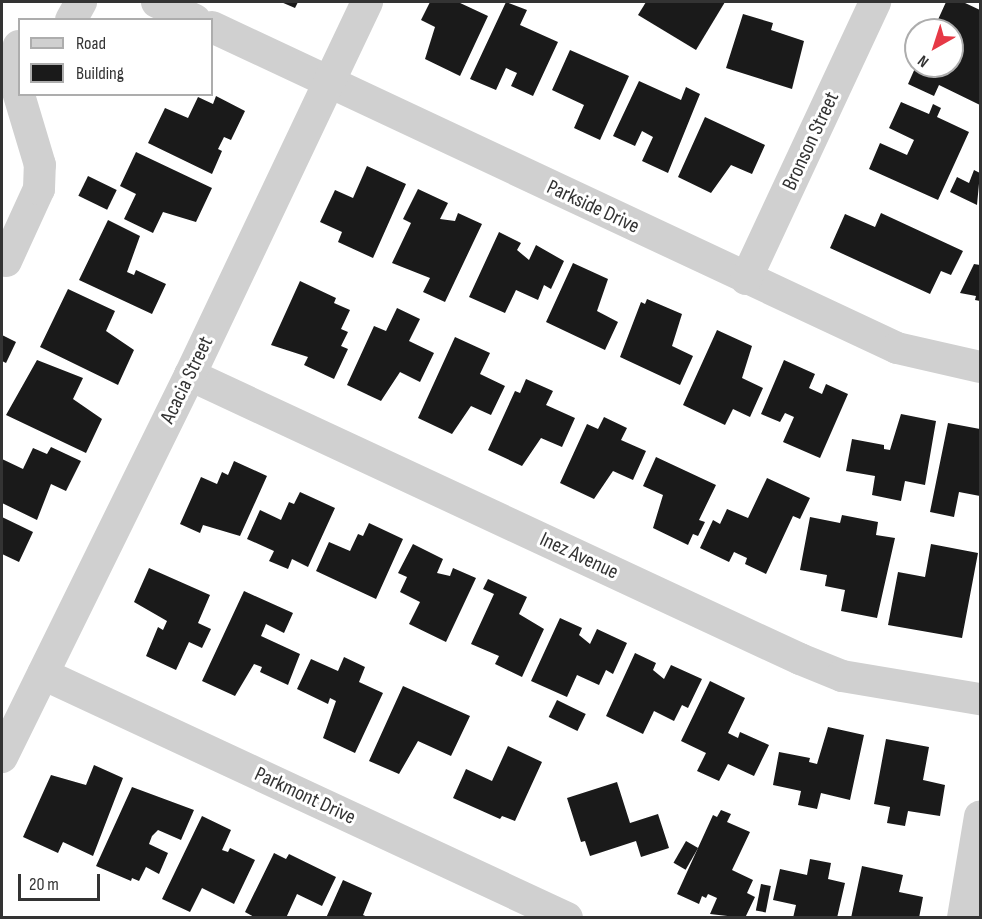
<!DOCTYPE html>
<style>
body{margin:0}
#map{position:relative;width:982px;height:919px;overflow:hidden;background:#fff;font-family:"Sofia Sans Condensed",sans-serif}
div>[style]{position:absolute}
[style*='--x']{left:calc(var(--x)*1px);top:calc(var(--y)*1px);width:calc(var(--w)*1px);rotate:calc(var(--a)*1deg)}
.building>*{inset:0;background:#1a1a1a;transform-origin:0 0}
.minor>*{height:32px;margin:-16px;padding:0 16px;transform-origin:16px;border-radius:16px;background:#d0d0d0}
span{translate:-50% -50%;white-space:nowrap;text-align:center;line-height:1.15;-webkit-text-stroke:6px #fff;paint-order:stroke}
.street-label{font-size:21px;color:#333}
.frame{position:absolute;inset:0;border:3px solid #333;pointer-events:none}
.legend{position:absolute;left:18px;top:18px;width:195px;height:78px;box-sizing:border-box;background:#fff;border:2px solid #adadad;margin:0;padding:8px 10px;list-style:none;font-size:18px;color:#333}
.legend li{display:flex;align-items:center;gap:12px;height:30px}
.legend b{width:30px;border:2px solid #adadad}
.north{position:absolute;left:904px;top:18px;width:60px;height:60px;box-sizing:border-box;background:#fff;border:2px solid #adadad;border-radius:50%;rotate:219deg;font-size:16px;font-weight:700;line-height:24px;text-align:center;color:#333}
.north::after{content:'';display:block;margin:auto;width:21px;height:27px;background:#e63946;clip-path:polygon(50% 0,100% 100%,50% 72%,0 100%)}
.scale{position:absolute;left:18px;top:874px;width:82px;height:27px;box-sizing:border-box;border:3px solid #333;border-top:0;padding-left:8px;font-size:18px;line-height:21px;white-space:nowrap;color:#333;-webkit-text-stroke:4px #fff;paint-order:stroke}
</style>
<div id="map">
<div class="building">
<i style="clip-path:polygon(281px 2px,298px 2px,295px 8px)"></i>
<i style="clip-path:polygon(430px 2px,458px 2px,488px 16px,460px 76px,425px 59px,435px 27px,421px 20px)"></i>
<i style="clip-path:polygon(506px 2px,527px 10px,520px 25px,558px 42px,533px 96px,511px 86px,517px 73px,506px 68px,496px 90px,470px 79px)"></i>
<i style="clip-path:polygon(646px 2px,725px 2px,696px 50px,638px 15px)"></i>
<i style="clip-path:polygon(946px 2px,963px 2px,980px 10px,980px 105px,939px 85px,934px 96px,908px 84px,916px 66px,952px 66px,956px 33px,936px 24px)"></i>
<i style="clip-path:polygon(743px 14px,773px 23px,771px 30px,804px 41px,792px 89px,726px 68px)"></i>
<i style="clip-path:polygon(570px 50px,629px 76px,600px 140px,574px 128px,584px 105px,552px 90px)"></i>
<i style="clip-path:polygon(639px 81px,681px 100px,686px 87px,700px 94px,668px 173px,642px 161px,653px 137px,642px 131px,635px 146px,613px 136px)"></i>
<i style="clip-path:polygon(216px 96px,245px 111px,231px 140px,224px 137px,218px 149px,222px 151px,212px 174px,148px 143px,165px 108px,188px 118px,198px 97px,213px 104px)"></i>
<i style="clip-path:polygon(901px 102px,929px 114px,933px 104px,941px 108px,937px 117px,969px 132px,938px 200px,869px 169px,880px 143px,907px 155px,914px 140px,889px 128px)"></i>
<i style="clip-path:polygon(705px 117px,765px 145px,752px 174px,731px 165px,711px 193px,678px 177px)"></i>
<i style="clip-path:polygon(136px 152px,212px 188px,196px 222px,163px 212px,153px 233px,124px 219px,136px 194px,120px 186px)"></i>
<i style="clip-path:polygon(367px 166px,406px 184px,373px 258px,338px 242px,342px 232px,320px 222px,335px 190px,353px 198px)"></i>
<i style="clip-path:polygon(974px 170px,980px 173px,977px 205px,950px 192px,957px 177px,969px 183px)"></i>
<i style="left:88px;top:176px;width:32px;height:22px;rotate:26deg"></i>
<i style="clip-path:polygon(418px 189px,448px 203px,440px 219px,455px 221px,458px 213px,482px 224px,445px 302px,423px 292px,430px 278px,392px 263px,411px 223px,403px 219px)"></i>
<i style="clip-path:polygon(881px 213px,963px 251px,951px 275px,941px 271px,930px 294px,830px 248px,845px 214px,875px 227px)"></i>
<i style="clip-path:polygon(108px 220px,140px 236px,127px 272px,134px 275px,136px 270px,166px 284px,152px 314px,79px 280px)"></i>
<i style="clip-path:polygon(499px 232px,521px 243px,517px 250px,529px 260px,536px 245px,564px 261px,551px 289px,544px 285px,538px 300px,516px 290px,505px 313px,469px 297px)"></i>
<i style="clip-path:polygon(573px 263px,608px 279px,597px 311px,618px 322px,605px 350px,546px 322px)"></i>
<i style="clip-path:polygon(974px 264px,980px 265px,980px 301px,975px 300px,976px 296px,960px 293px)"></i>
<i style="clip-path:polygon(300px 281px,336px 298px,334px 303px,350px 310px,341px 329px,348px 332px,341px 346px,348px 349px,334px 379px,304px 365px,308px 357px,271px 345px)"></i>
<i style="clip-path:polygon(68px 289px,115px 311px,106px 331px,134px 350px,118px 385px,40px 347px)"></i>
<i style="clip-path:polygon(647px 299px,682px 314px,672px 346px,693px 356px,680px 385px,620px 357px,641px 302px,645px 304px)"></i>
<i style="clip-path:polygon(397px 308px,420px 319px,409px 341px,434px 353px,420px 382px,400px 372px,381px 401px,347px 385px,374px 326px,386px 331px)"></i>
<i style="clip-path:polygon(717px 330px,752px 346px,742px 378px,763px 388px,750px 417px,733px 409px,725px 425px,683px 405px)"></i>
<i style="clip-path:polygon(2px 335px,16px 342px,6px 363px,2px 361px)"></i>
<i style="clip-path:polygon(455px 337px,490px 353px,480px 374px,505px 386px,491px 415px,471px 406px,452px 434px,418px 418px)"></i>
<i style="clip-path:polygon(37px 360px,83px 378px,73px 399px,102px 419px,86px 453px,6px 415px)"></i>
<i style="clip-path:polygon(784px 360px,815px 374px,809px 388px,822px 394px,826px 384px,848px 394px,820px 458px,783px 442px,794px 417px,785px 413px,780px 422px,761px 414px)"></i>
<i style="clip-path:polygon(526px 379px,553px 391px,546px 405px,575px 418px,562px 447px,541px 438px,522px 466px,488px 450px,515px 391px,520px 393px)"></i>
<i style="clip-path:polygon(901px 414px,936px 421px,925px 485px,905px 481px,901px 501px,872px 495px,875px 476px,846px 471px,852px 439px,884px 445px,884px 449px,890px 450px)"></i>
<i style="clip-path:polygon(604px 417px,627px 428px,621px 440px,646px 451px,633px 480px,613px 471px,594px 499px,560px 483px,587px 424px,598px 429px)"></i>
<i style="clip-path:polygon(948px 423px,980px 429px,980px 496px,959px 492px,954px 517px,930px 512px)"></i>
<i style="clip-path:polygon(51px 447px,81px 461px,66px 491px,51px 484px,37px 520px,2px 503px,2px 459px,23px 469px,33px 448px,47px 454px)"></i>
<i style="clip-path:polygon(656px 457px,716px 485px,699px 520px,705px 522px,698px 536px,693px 534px,688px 545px,653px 528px,663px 495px,643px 486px)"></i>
<i style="clip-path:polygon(234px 461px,267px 476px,240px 536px,203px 525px,200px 533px,180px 524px,201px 477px,217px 484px,222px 472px,228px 475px)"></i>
<i style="clip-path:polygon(767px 478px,810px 498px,800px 519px,793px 516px,766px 574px,745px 564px,747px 558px,734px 552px,729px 562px,700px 548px,713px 520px,720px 524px,727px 509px,748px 518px)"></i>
<i style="clip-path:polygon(300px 492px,335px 508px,308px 567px,292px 559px,288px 569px,269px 561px,274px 551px,247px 539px,260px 510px,281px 520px,289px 502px,294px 504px)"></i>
<i style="clip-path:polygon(842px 515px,878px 522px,876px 535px,895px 538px,877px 618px,841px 611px,845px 590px,825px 586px,827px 575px,800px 570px,810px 517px,840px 523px)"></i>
<i style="clip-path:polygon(2px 517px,33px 532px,19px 562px,2px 554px)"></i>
<i style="clip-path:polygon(369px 523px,403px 539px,376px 599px,316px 571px,329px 542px,350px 551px,358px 534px,363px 536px)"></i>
<i style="clip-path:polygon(413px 544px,443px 559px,437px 573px,450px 576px,453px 568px,476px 578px,446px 642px,409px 624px,420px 602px,400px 592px,407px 577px,398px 573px)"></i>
<i style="clip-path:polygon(931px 544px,978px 553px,962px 638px,888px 625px,898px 572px,925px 577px)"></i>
<i style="clip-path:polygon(149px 568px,210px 595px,198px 623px,211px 629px,202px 648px,189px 642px,176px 670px,146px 656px,158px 627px,163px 630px,167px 621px,134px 602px)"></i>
<i style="clip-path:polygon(488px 579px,527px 597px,519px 614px,544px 629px,522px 677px,495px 664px,499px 656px,471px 644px,494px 594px,483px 589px)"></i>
<i style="clip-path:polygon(244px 591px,293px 613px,284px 633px,266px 624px,261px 636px,300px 654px,288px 685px,260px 672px,262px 667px,254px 664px,235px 696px,202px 681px)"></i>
<i style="clip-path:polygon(560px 618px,582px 628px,579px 635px,590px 644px,597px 629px,627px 643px,613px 674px,606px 670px,599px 685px,577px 675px,567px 697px,531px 681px)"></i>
<i style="clip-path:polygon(635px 653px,656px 663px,653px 670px,664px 679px,671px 665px,702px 679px,688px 708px,682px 705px,674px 721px,654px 711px,643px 734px,606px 716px)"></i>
<i style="clip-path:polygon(344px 657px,365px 667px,359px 682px,383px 693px,355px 753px,323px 738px,336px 701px,330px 698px,328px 704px,297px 689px,311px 659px,338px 671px)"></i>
<i style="clip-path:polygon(710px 681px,745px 698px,728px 733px,738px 738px,740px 732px,769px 745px,754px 776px,728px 764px,719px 781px,697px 771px,706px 753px,681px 741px)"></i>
<i style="clip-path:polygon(403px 686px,470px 716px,451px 756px,418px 741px,399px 774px,369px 761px)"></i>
<i style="left:557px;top:700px;width:32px;height:19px;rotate:26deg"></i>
<i style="clip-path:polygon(828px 727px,864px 735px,850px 800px,821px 793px,817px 809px,798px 805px,801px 791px,773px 785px,779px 752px,810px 758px,809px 762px,817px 764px)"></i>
<i style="clip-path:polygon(886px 739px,929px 747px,923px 780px,945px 785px,940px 816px,908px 811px,905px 826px,887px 823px,890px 807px,874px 804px)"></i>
<i style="clip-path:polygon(508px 746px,542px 762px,515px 821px,502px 816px,500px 819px,453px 798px,466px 769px,492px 781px)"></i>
<i style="clip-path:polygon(94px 765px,123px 778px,93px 856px,63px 842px,58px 853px,23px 837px,51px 775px,86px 785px)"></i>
<i style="clip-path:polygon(617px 782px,630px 823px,658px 814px,669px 848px,641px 857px,636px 841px,590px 856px,585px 841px,581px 842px,567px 798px)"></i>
<i style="clip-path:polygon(132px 787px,194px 810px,181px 840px,158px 830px,152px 836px,149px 844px,168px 853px,159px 874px,146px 867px,139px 881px,132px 878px,131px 881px,96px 866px)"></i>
<i style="clip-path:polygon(721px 810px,731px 814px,727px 822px,750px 832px,732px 870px,753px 880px,747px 893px,755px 897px,745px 918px,710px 914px,717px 898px,708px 894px,706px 898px,702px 896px,699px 904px,677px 894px,713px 815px,717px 817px)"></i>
<i style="clip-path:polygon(202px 816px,231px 830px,222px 850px,228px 852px,230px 848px,255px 860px,234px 904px,202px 888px,190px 912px,162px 899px)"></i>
<i style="left:686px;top:841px;width:14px;height:25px;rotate:30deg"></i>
<i style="clip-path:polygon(274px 853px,286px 859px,289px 854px,336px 877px,322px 906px,297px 894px,286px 918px,256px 918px,245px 912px)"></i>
<i style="clip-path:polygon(810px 859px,831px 863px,828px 879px,845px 883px,837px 918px,793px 918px,796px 905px,773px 900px,780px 869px,807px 875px)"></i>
<i style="clip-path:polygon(862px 866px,903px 875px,899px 892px,923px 897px,919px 918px,851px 918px)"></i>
<i style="clip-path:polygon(343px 880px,372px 893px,363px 915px,370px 918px,326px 918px)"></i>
<i style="left:761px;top:884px;width:10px;height:27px;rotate:11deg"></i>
</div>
<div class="minor">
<i style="--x:157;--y:2;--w:42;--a:25.3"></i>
<i style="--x:71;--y:20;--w:21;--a:-61"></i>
<i style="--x:212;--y:27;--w:756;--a:25.11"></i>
<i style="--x:897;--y:348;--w:85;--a:12.9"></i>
<i style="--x:6;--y:261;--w:79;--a:-65.4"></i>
<i style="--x:39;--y:189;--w:24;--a:-88"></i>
<i style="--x:40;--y:165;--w:84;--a:-106.7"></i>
<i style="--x:16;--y:85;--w:39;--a:-86"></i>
<i style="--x:746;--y:279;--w:306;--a:-65"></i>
<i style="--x:190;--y:375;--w:673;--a:24.97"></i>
<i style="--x:800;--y:659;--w:45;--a:22"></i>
<i style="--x:842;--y:676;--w:140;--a:9.5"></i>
<i style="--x:43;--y:674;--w:578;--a:24.97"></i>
<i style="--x:2;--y:757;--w:426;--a:-63.8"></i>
<i style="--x:190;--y:375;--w:413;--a:-64.6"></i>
<i style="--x:963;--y:918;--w:103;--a:-80.5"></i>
</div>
<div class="street-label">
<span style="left:811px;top:141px;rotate:-65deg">Bronson Street</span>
<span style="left:593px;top:207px;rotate:25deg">Parkside Drive</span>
<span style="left:187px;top:380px;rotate:-64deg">Acacia Street</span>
<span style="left:579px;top:556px;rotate:25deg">Inez Avenue</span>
<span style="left:305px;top:796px;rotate:25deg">Parkmont Drive</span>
</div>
<div class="frame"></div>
<ul class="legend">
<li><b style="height:8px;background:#d0d0d0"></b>Road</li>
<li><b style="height:16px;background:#1a1a1a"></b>Building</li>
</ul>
<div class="north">N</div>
<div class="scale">20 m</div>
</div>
